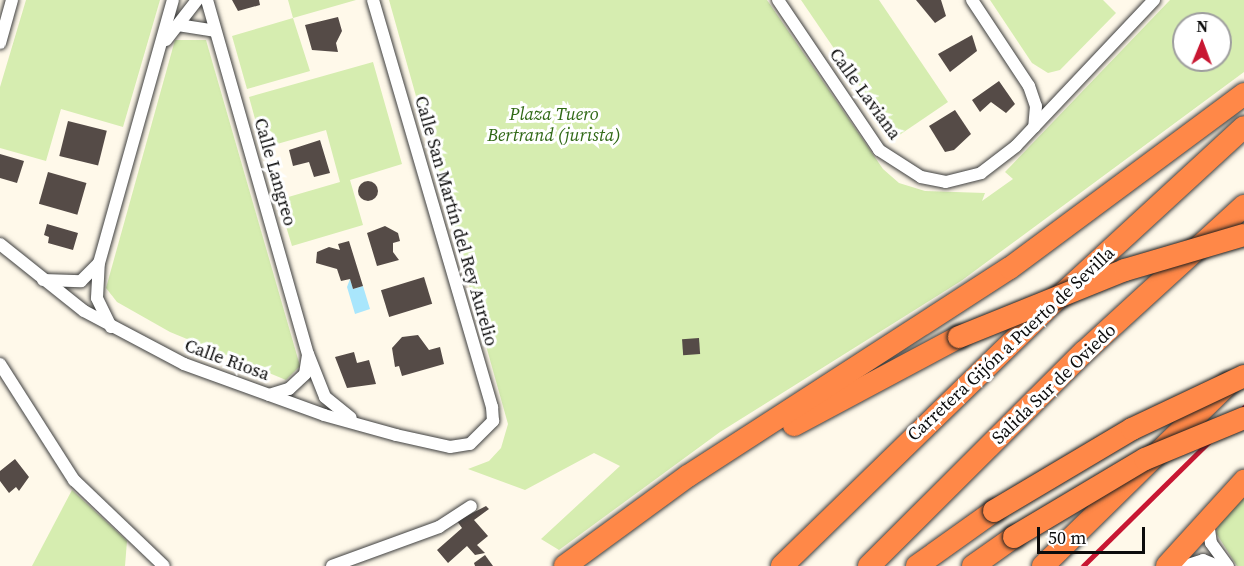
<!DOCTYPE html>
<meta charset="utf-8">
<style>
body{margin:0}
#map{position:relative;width:1244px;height:566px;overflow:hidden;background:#fff9ea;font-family:"Source Serif 4",serif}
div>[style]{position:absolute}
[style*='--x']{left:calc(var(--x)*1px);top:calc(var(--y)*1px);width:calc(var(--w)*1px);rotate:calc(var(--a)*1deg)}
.green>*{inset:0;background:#d6edb0}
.water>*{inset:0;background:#a9e6fc}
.building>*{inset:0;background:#554b47;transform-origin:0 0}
.round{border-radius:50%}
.roads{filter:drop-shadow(0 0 2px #3f3f3f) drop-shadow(0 0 2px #3f3f3f)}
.street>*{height:12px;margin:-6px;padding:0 6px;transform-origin:6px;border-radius:6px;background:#fff}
.highway>*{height:22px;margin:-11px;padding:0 11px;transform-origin:11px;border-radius:11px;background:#ff8848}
.rail>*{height:4.5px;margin:-2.25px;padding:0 2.25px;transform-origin:2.25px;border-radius:2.25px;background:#c81732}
.bridges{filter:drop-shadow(0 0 2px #1d1d1d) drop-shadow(0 0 2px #1d1d1d)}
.highway-bridge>*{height:22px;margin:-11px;padding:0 11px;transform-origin:11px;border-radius:11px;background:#ff8848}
span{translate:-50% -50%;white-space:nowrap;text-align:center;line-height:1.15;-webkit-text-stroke:6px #fff;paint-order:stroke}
.street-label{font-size:18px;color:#0c0c0c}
.park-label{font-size:18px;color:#306916;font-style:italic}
.north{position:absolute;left:1172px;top:12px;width:60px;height:60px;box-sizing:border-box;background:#fff;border:2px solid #9e9e9e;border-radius:50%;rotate:1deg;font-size:16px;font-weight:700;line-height:24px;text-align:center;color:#0c0c0c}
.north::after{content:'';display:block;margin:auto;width:21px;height:27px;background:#c81732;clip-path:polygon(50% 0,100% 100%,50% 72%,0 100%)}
.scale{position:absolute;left:1037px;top:527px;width:108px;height:27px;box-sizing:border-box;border:3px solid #0c0c0c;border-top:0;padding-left:8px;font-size:18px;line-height:21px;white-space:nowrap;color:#0c0c0c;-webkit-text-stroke:4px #fff;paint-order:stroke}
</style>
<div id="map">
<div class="green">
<i style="clip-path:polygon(26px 0,160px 0,123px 127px,61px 109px,46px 161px,0 148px,0 87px)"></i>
<i style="clip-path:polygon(288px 0,356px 0,293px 18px,310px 71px,247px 89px,232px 36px,293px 18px)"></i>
<i style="clip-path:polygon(evenodd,389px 0,767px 0,883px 169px,899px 183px,925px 191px,985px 193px,982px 201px,1013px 179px,1005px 172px,1170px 0,1244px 0,1244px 72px,961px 281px,720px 432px,559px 550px,541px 539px,620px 466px,594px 453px,525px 490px,468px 469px,489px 461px,501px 448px,508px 424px,389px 0,1184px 24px,1220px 24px,1220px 60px,1184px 60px,1184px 24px)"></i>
<i style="clip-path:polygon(801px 0,879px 0,948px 102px,895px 138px)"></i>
<i style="clip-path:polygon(990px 0,1103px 0,1116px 13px,1060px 70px,1048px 73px,1032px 63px)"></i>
<i style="clip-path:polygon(175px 40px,206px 40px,300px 366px,286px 380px,170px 332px,117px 302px,106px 288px)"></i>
<i style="clip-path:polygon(373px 62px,402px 164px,350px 180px,363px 225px,292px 246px,278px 200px,340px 182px,326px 130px,263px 148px,249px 97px)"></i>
<i style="clip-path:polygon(72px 490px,127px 541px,125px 566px,32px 566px)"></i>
<i style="clip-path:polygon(1244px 495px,1244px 566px,1237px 566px,1216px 533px,1221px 519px)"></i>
</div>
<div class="water">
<i style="clip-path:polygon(350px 279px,353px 289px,363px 286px,370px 309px,355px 314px,347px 287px)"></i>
</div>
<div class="building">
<i style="clip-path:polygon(232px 0,259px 0,260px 5px,238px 11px)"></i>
<i style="clip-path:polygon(916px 0,941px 0,946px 16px,935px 23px)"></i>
<i style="clip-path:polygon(338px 17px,342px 31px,336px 43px,338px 52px,312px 50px,305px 25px)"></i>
<i style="clip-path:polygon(972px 35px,977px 51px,950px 72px,938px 54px)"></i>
<i style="clip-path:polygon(999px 81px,1015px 104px,1006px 113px,991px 102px,980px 112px,972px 100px)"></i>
<i style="clip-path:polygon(955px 110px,971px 134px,954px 150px,945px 152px,929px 126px)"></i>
<i style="left:68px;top:121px;width:40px;height:36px;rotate:14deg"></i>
<i style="clip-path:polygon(320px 140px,330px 173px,314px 177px,309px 162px,293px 166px,289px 150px)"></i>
<i style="clip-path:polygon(0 154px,24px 161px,17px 183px,0 178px)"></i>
<i style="left:48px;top:172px;width:40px;height:33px;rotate:16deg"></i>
<i class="round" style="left:358px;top:181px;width:20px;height:20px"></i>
<i style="clip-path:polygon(47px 224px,78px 233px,73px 250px,48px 243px,49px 237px,44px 235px)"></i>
<i style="clip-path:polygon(385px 226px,398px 233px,400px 241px,393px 243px,393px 252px,399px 260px,377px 266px,367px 233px)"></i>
<i style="clip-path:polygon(349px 241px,363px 286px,353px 289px,350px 279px,341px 281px,337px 269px,316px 263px,317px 252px,329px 247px,340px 250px,338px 244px)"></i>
<i style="left:424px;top:277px;width:28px;height:45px;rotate:73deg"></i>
<i style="clip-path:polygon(418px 335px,429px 350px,440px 347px,444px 364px,402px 376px,399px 366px,395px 367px,392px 348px,402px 337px)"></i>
<i style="left:699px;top:338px;width:16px;height:17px;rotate:86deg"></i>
<i style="clip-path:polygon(354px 352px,357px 363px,369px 360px,376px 384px,347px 388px,335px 357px)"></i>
<i style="clip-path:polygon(15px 459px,29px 477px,19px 491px,16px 487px,9px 493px,0 481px,0 471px)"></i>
<i style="clip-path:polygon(486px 506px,489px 509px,474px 520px,488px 536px,477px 545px,485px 553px,475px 555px,467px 546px,448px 563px,437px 550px,462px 528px,457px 521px)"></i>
<i style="clip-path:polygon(485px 555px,493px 566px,475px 566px,474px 563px)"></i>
</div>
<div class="roads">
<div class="street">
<i style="--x:207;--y:0;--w:368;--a:74.1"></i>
<i style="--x:308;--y:354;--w:46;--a:68.4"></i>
<i style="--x:325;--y:397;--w:33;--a:39"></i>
<i style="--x:778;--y:0;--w:181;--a:56"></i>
<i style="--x:879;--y:150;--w:50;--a:32.7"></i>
<i style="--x:921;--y:177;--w:25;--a:11"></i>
<i style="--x:946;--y:182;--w:36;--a:-14"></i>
<i style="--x:981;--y:173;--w:44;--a:-37.6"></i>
<i style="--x:1016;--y:146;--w:201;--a:-46.6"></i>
<i style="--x:972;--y:0;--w:103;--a:56.5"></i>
<i style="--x:1029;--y:86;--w:21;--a:71"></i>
<i style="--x:1036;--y:106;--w:21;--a:95"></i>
<i style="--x:178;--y:25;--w:37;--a:9"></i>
<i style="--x:166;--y:40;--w:51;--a:-52.2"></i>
<i style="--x:0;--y:43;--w:45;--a:-74.4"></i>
<i style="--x:0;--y:244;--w:107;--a:38.6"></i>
<i style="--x:84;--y:311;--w:113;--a:27.9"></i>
<i style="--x:184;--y:364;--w:149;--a:20"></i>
<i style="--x:324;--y:415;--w:75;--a:15.5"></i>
<i style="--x:396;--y:435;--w:55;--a:12.5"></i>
<i style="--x:450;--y:447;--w:20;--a:-9"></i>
<i style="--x:470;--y:444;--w:33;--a:-45"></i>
<i style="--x:493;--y:421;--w:14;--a:-94"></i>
<i style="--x:492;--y:407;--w:424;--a:-106.3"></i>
<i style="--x:43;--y:280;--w:38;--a:2"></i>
<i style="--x:81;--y:281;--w:24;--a:-45"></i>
<i style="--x:111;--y:327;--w:32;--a:-116"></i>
<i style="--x:97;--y:298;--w:35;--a:-87"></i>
<i style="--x:99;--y:263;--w:273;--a:-74.3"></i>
<i style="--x:0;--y:364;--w:138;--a:57.5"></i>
<i style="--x:74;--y:480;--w:124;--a:43.7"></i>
<i style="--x:269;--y:395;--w:21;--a:-17"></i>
<i style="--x:289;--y:389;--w:22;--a:-43"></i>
<i style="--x:305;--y:374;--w:19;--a:-81"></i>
<i style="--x:1208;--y:522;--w:21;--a:82"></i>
<i style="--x:1211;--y:543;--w:29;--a:54"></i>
<i style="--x:332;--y:566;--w:114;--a:-20"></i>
<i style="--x:439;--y:527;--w:38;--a:-33"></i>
<i style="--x:1185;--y:566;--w:19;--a:-18"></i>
<i style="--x:1203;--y:560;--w:16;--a:22"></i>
</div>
<div class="highway">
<i style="--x:794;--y:425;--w:187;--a:-28.1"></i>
<i style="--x:565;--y:566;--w:152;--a:-36.2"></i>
<i style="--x:688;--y:476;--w:383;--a:-32.9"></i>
<i style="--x:1010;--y:268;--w:292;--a:-36.6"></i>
<i style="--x:782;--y:566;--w:367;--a:-44.2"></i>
<i style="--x:1045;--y:310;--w:270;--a:-42.6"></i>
<i style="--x:869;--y:566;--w:303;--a:-44.9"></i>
<i style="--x:1084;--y:352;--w:217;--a:-42.4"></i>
<i style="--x:917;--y:566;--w:95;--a:-35.5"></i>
<i style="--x:973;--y:566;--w:50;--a:-35.3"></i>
<i style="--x:1043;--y:566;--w:260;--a:-44.5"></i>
<i style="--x:1167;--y:566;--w:115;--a:-47.8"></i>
</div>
</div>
<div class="rail">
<i style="--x:1083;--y:566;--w:226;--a:-44.6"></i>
</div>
<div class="bridges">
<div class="highway-bridge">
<i style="--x:959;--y:337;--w:179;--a:-22"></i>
<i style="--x:1125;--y:270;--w:124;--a:-16.4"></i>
<i style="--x:994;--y:511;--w:161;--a:-30.7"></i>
<i style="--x:1132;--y:429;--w:124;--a:-25.3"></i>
<i style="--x:1014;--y:537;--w:152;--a:-30.8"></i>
<i style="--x:1145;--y:459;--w:107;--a:-22.5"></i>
</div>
</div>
<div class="street-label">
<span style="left:865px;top:94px;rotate:54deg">Calle Laviana</span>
<span style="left:275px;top:172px;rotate:74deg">Calle Langreo</span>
<span style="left:456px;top:221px;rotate:74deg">Calle San Martín del Rey Aurelio</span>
<span style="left:1011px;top:344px;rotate:-43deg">Carretera Gijón a Puerto de Sevilla</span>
<span style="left:227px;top:360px;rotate:20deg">Calle Riosa</span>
<span style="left:1054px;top:384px;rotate:-44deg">Salida Sur de Oviedo</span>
</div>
<div class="park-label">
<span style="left:554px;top:125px">Plaza Tuero<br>Bertrand (jurista)</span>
</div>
<div class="north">N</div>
<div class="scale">50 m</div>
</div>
